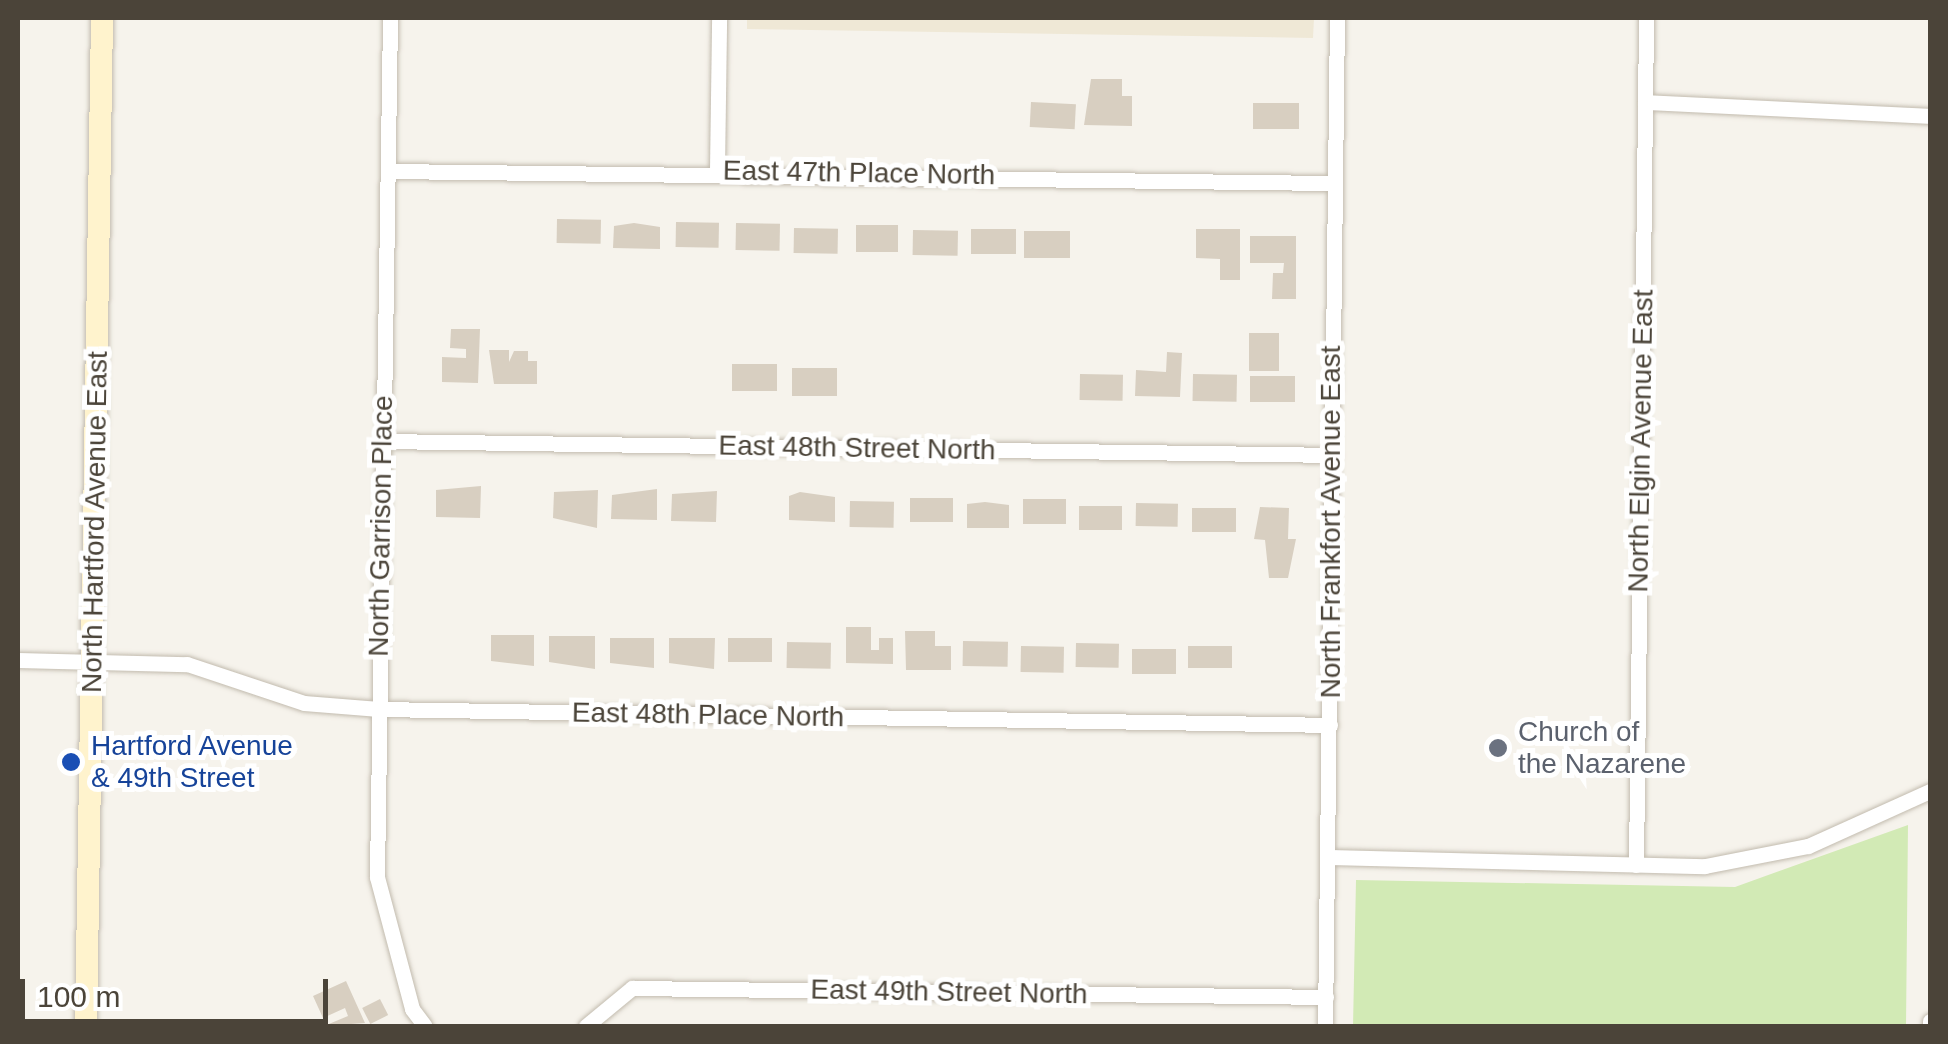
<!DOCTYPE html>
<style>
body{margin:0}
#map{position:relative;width:1948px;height:1044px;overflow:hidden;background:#f6f3ec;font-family:Arial,sans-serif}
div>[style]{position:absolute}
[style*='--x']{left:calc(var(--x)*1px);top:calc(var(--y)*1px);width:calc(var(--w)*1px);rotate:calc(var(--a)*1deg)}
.education>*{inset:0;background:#efe8d6}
.green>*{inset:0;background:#d2eab5}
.building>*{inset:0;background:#d8cfc1;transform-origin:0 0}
.roads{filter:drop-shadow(0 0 2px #c2bbae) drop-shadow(0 0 2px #c2bbae)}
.street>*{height:15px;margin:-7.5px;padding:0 7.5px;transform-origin:7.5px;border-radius:7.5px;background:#fff}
.secondary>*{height:22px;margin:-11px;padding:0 11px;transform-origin:11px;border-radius:11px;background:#fff3cd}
.dots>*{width:28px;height:28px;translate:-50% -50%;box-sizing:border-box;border:5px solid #fff;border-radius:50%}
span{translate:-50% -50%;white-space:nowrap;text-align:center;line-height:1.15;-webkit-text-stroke:10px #fff;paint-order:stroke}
.street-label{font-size:28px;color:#4b4439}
.worship-label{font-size:28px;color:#5b616d}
.left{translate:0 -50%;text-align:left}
.transit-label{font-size:28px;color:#164399}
.frame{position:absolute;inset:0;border:20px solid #4b4439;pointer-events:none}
.scale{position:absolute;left:20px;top:979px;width:308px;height:45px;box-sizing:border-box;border:5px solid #4b4439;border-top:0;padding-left:12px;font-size:30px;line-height:35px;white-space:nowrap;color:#4b4439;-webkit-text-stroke:8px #fff;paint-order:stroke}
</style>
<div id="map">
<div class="education">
<i style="clip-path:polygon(747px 18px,1314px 18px,1313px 38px,747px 29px)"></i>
</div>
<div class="green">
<i style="clip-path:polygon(1908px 825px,1906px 1026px,1353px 1026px,1356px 880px,1735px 887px)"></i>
</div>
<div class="building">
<i style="clip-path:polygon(1091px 79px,1122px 79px,1122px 96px,1132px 96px,1132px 126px,1084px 125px)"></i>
<i style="left:1031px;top:102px;width:45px;height:25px;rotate:3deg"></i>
<i style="left:1253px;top:103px;width:46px;height:26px"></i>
<i style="left:557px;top:219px;width:44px;height:24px;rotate:1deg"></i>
<i style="left:676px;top:222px;width:43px;height:25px;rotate:1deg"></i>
<i style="clip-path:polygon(634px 223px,660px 227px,660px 249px,613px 248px,614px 226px)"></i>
<i style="left:736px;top:223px;width:44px;height:27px;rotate:1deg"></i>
<i style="left:856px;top:225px;width:42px;height:27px"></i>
<i style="left:794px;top:228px;width:44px;height:25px;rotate:1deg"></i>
<i style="left:971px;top:229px;width:45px;height:25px"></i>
<i style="clip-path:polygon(1196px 229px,1240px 229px,1240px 280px,1220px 280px,1220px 259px,1196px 258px)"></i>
<i style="left:913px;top:230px;width:45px;height:25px;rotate:1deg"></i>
<i style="left:1024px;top:231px;width:46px;height:27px"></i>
<i style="clip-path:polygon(1250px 236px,1296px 236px,1296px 299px,1272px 299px,1273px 273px,1283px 273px,1284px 263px,1250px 263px)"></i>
<i style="clip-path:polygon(451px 329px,480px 329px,478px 383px,442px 382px,442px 357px,466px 358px,466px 349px,450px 348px)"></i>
<i style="left:1249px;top:333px;width:30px;height:38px"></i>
<i style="clip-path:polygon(489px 350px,509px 350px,509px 362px,514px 351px,528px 351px,528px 361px,537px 361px,537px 384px,494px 384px)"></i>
<i style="clip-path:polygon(1167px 352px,1182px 353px,1180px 397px,1135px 396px,1136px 370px,1166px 372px)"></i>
<i style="left:732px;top:364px;width:45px;height:27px"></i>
<i style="left:792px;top:368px;width:45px;height:28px"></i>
<i style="left:1080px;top:374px;width:43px;height:26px;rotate:1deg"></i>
<i style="left:1193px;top:374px;width:44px;height:27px;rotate:1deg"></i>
<i style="left:1250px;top:376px;width:45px;height:26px"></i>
<i style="clip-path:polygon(481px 486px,480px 518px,436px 517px,436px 490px)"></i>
<i style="clip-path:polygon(657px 489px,657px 520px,611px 519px,612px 495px)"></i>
<i style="clip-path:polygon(598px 490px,597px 528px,553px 518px,554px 492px)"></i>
<i style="clip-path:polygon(717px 491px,716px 522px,671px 521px,672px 494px)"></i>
<i style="clip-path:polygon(800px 492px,835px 497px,835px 522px,789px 520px,789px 496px)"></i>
<i style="left:910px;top:498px;width:43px;height:24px"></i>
<i style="left:1023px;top:499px;width:43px;height:25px"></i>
<i style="left:850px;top:501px;width:44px;height:26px;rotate:1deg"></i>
<i style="clip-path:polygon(985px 502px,1009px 505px,1009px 528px,967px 528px,967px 504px)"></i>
<i style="left:1136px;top:503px;width:42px;height:23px;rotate:1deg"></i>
<i style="left:1079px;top:506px;width:43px;height:24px"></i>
<i style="clip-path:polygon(1260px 507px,1289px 508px,1288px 539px,1296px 539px,1288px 578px,1269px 578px,1265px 540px,1254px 539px)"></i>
<i style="left:1192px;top:508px;width:44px;height:24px"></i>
<i style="clip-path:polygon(846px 627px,871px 627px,871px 650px,879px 650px,879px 638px,893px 638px,893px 664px,846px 663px)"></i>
<i style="clip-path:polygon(905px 631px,935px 631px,935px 646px,951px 646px,951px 670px,906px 670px)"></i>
<i style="clip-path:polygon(491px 635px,534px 635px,534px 666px,491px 661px)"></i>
<i style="clip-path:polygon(549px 636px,595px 636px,595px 669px,549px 662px)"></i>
<i style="clip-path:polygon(610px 638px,654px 638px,654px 668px,610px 663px)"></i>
<i style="clip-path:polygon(669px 638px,715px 638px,714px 669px,669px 663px)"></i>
<i style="left:728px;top:638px;width:44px;height:24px"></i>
<i style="left:963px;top:641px;width:45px;height:25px;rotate:1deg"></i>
<i style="left:787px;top:642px;width:44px;height:26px;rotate:1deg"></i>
<i style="left:1076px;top:643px;width:43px;height:24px;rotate:1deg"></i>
<i style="left:1021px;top:646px;width:43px;height:26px;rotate:1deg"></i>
<i style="left:1188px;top:646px;width:44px;height:22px"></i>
<i style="left:1132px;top:649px;width:44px;height:25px"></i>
<i style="clip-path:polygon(346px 981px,365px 1023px,324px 1026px,348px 1016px,345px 1008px,323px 1018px,313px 996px)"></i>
<i style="left:380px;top:999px;width:18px;height:20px;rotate:63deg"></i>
</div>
<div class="roads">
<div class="street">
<i style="--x:390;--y:18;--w:859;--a:90.87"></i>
<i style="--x:377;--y:877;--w:137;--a:75.1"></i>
<i style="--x:412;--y:1009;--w:21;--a:53"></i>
<i style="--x:1645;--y:102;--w:285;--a:2.8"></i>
<i style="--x:717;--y:170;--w:152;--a:-89.2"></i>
<i style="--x:388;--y:171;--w:943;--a:0.73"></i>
<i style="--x:382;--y:441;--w:951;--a:0.84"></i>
<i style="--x:18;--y:660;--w:169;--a:1.4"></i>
<i style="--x:187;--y:664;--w:123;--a:18.4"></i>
<i style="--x:304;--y:703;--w:75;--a:4.6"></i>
<i style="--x:379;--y:709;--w:951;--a:0.96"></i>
<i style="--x:1329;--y:857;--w:376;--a:1.4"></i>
<i style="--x:1705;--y:866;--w:105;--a:-11"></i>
<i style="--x:1808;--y:846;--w:134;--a:-24.3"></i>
<i style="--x:1636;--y:865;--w:847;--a:-89.32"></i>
<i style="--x:586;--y:1026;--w:60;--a:-39.6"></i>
<i style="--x:632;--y:988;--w:694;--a:0.74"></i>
<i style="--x:1325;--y:1026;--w:1008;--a:-89.32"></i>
<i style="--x:1930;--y:1026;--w:5;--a:-90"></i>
</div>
<div class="secondary">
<i style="--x:86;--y:1026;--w:1008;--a:-89.09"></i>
</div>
</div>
<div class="dots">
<i style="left:1498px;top:748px;background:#6b7280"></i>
<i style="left:71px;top:762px;background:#1a4fb4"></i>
</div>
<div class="street-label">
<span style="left:859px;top:173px;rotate:1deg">East 47th Place North</span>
<span style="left:1641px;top:441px;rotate:-89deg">North Elgin Avenue East</span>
<span style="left:857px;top:448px;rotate:1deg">East 48th Street North</span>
<span style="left:95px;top:522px;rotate:-89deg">North Hartford Avenue East</span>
<span style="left:1331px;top:522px;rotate:-90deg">North Frankfort Avenue East</span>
<span style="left:381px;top:526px;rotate:-89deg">North Garrison Place</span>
<span style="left:708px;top:715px;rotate:1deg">East 48th Place North</span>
<span style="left:949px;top:992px;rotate:1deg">East 49th Street North</span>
</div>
<div class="worship-label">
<span class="left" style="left:1518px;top:748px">Church of<br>the Nazarene</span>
</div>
<div class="transit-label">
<span class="left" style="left:91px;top:762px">Hartford Avenue<br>&amp; 49th Street</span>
</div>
<div class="frame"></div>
<div class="scale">100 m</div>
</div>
